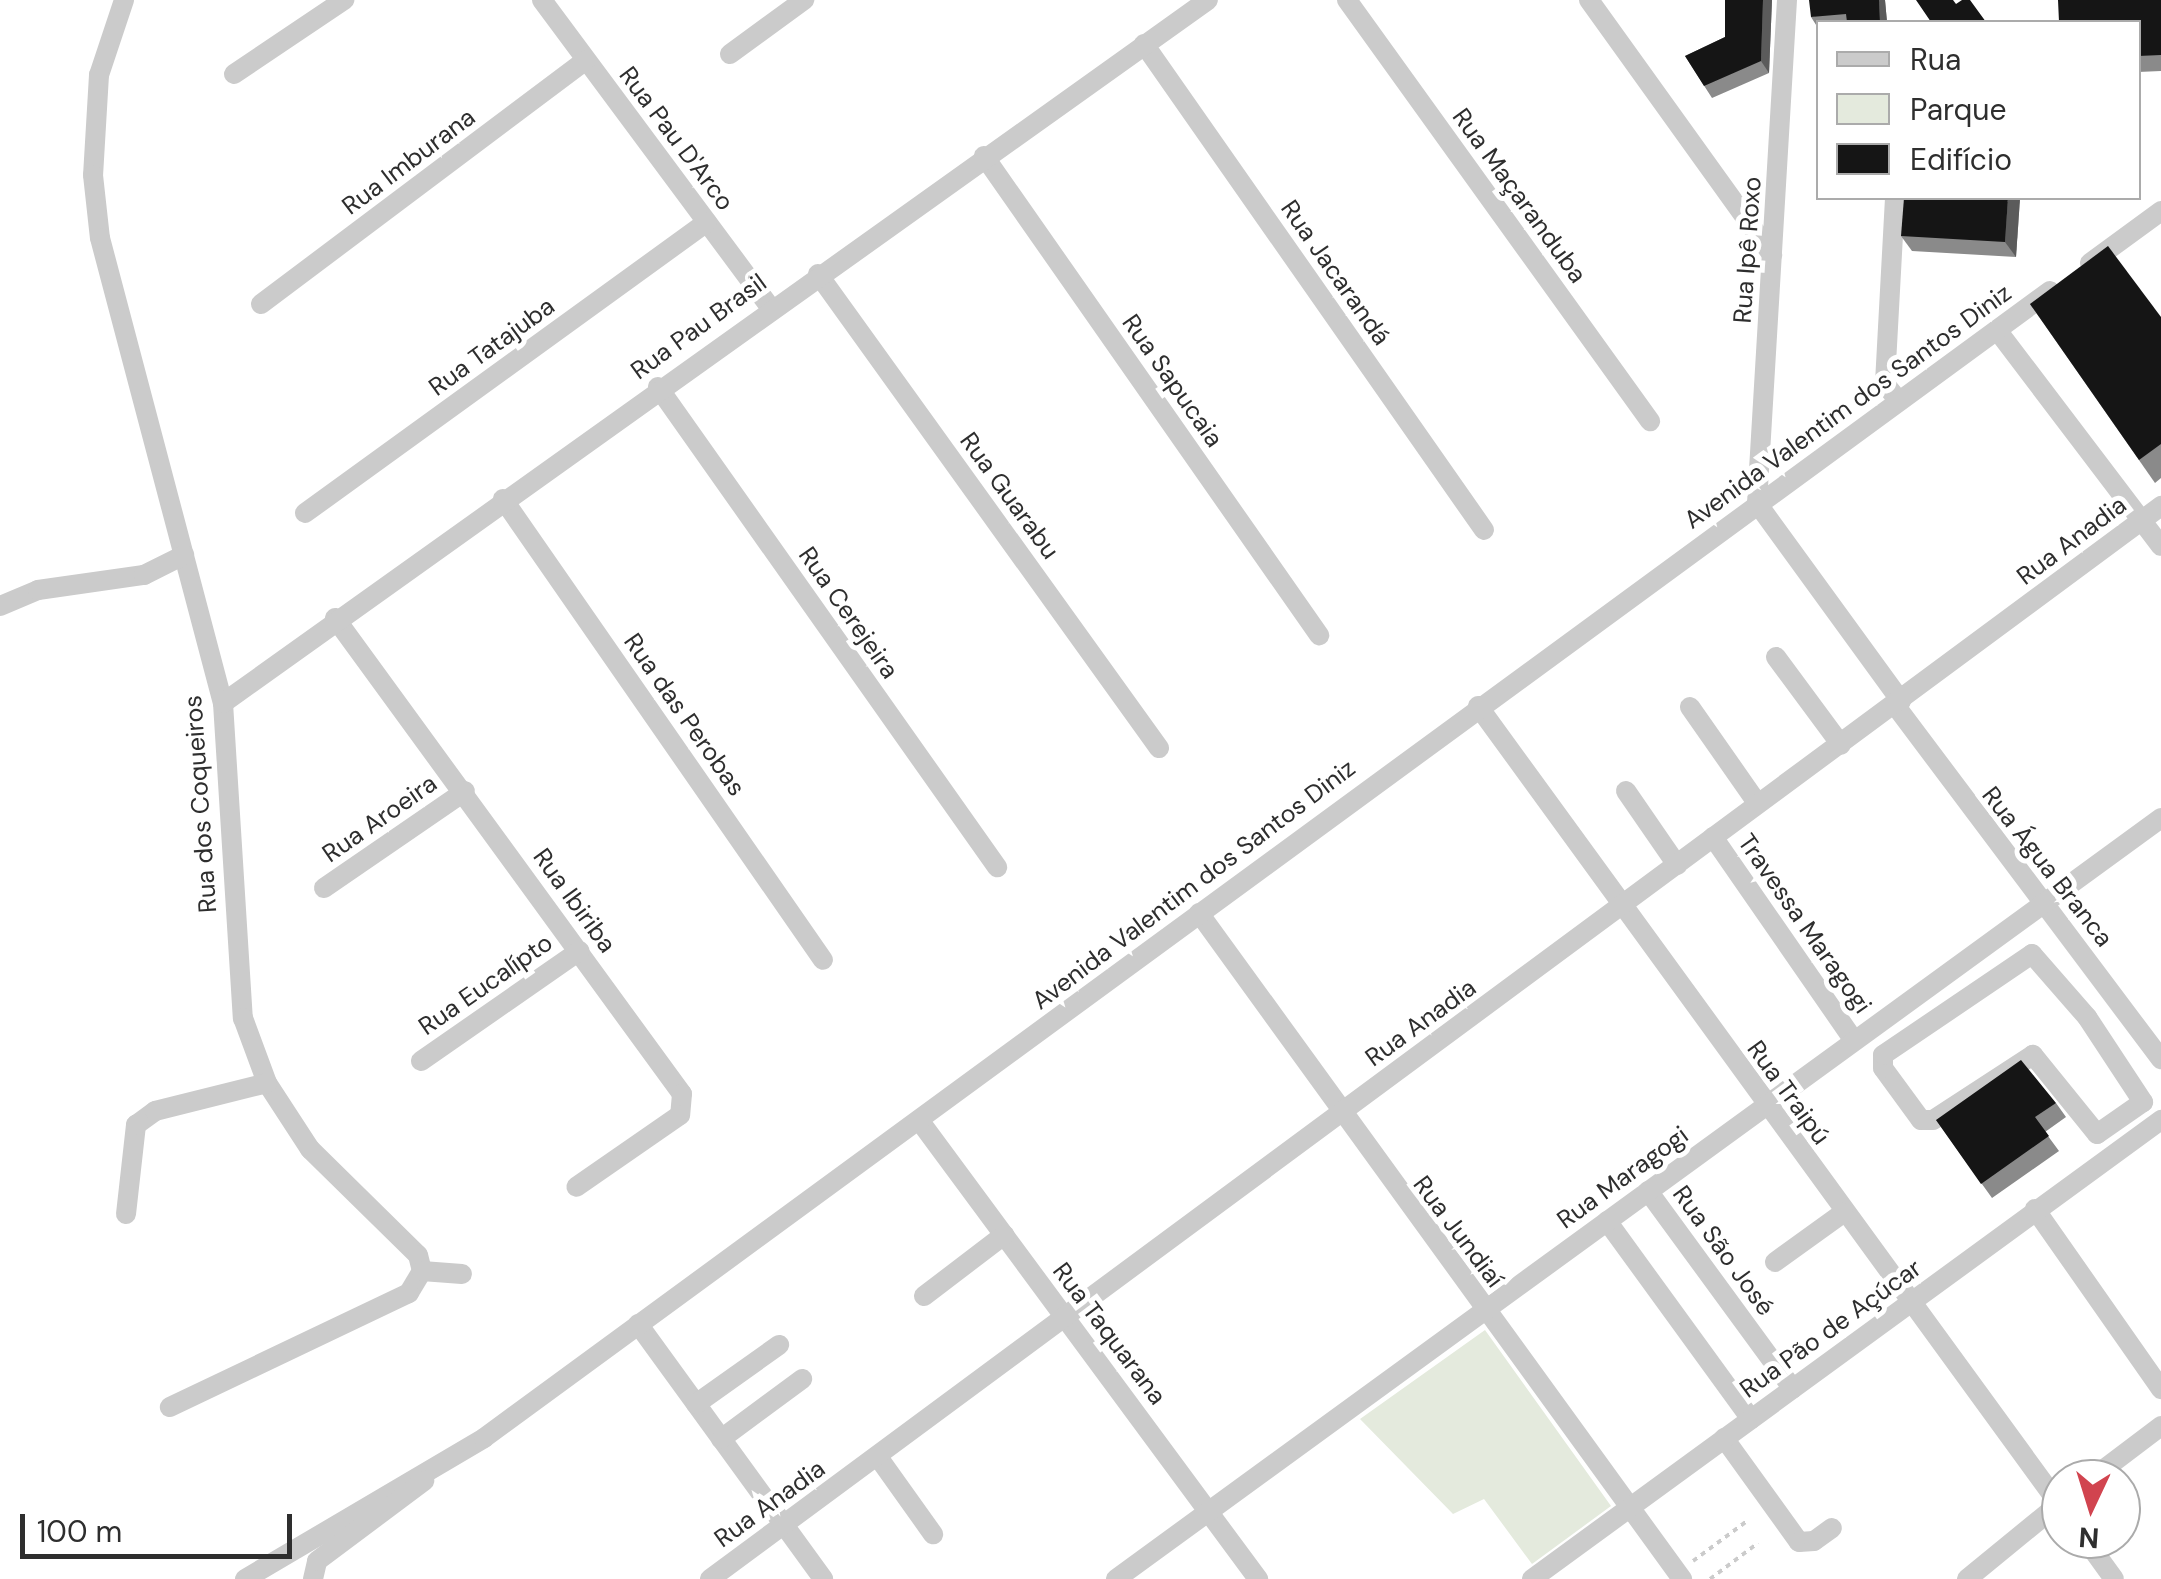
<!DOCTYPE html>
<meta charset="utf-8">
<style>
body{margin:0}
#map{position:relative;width:2161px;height:1579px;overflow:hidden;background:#fff;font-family:"DM Sans",sans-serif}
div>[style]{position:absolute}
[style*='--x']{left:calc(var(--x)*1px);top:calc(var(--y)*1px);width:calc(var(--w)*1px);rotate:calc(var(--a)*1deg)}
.green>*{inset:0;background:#e4eadd}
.path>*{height:4px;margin-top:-2px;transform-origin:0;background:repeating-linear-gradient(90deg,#cbcbcb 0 5px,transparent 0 10px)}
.minor>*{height:20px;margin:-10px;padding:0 10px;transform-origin:10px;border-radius:10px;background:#cbcbcb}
.wall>*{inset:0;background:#8a8a8a}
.shaded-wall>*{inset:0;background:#5b5b5b}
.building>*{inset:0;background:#151515}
span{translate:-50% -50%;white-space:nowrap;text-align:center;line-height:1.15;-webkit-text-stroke:10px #fff;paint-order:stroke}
.street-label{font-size:25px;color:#2e2e2e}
.legend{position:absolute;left:1816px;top:20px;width:325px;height:180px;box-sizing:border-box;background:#fff;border:2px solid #ababab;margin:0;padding:12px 18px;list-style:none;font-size:30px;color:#2e2e2e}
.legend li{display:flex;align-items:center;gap:20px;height:50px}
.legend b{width:50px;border:2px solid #ababab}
.north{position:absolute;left:2041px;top:1459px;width:100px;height:100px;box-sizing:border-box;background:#fff;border:2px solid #ababab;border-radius:50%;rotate:184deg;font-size:28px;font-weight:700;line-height:40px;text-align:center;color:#2e2e2e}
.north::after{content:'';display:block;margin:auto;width:35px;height:45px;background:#d1444f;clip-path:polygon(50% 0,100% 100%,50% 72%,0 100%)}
.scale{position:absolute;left:20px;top:1514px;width:272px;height:45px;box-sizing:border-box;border:5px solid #2e2e2e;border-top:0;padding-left:12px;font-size:30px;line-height:35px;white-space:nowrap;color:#2e2e2e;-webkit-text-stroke:8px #fff;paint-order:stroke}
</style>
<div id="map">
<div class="green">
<i style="clip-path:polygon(1485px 1330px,1611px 1506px,1532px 1564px,1484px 1499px,1453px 1514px,1360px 1419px)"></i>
</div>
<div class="path">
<i style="--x:1693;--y:1561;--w:67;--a:-36.5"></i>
<i style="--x:1710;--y:1579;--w:60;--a:-36.9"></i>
</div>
<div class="minor">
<i style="--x:124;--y:0;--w:79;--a:108.4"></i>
<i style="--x:99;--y:75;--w:100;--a:93.4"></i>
<i style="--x:93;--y:175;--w:63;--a:83.7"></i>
<i style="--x:100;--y:238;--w:481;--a:75.2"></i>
<i style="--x:223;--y:703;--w:316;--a:86.4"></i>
<i style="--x:243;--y:1018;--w:69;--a:69.7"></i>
<i style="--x:267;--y:1083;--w:79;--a:56.9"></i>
<i style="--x:310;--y:1149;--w:151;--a:44.5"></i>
<i style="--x:418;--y:1255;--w:16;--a:76"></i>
<i style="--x:422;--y:1271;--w:26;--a:121"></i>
<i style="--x:409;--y:1293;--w:265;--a:154.5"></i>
<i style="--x:542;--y:0;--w:382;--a:53.4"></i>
<i style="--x:1347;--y:0;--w:519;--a:54.26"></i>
<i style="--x:1589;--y:0;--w:314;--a:54.3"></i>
<i style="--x:1787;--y:0;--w:504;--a:93.41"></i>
<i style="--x:1757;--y:503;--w:245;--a:54"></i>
<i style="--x:1144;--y:44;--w:593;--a:55.02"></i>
<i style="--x:730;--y:54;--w:92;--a:-36.1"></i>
<i style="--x:234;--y:74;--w:133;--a:-33.9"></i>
<i style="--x:984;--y:156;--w:585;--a:55.03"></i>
<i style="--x:1895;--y:198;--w:186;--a:93.1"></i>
<i style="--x:1885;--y:384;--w:19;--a:51"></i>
<i style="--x:2090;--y:263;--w:88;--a:-36.2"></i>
<i style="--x:818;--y:274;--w:584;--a:54.27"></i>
<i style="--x:261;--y:304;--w:406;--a:-36.9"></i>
<i style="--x:1997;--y:330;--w:271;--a:52.8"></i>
<i style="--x:658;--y:387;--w:588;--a:54.77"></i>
<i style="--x:503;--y:499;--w:561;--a:55.23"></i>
<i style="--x:305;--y:513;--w:496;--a:-35.9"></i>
<i style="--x:0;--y:606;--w:41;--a:-22.8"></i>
<i style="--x:38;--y:590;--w:107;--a:-8.1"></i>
<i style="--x:144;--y:575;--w:45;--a:-26.6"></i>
<i style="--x:335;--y:618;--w:589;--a:53.91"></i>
<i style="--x:682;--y:1094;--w:21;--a:95"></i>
<i style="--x:680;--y:1115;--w:126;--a:145.3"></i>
<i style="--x:1776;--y:657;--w:109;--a:53.5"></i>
<i style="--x:223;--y:703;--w:1210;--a:-35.52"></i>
<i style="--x:1895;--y:705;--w:443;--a:53.1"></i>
<i style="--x:1478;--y:706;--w:991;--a:53.95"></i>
<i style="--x:1690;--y:707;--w:118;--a:55"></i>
<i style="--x:1626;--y:791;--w:90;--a:55.4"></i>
<i style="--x:1713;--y:837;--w:246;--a:55.3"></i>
<i style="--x:324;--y:888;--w:171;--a:-34.5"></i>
<i style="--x:1199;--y:913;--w:823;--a:54.05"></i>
<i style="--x:2032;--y:954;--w:84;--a:48.9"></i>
<i style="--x:2087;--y:1017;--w:102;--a:56.6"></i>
<i style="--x:2143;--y:1102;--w:56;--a:145.2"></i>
<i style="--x:2097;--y:1134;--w:102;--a:-129"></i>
<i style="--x:2033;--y:1055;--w:119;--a:147"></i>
<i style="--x:1933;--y:1120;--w:12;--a:180"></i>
<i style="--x:1921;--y:1120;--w:64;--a:-126.2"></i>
<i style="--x:1883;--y:1068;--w:13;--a:-90"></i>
<i style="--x:1883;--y:1055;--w:180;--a:-34.1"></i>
<i style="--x:421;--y:1061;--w:193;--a:-34.8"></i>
<i style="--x:919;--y:1120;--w:571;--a:53.55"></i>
<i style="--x:1648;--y:1191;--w:245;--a:53.8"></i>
<i style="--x:2035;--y:1209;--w:220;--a:55"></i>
<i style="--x:126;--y:1214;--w:90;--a:-83.6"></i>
<i style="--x:136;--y:1125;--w:24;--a:-36"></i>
<i style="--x:155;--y:1111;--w:115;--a:-14"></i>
<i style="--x:1607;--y:1221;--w:245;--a:54"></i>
<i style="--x:1775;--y:1262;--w:84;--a:-35.8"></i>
<i style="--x:422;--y:1271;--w:40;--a:4.3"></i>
<i style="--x:924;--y:1296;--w:101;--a:-37.3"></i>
<i style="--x:638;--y:1324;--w:315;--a:54"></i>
<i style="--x:696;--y:1404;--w:102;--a:-35.4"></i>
<i style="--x:1724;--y:1438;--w:128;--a:54.2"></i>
<i style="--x:1799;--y:1542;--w:15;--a:-4"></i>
<i style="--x:1814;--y:1541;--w:22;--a:-36"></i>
<i style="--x:721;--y:1439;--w:101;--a:-36.5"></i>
<i style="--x:878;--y:1457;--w:95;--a:54.5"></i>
<i style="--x:2091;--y:1479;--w:88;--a:-37.1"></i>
<i style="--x:2085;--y:1539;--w:49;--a:54.1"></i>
<i style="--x:245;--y:1579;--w:277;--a:-30.5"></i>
<i style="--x:484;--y:1438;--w:1941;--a:-36.22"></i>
<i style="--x:313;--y:1579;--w:18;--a:-77"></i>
<i style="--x:317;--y:1561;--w:134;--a:-36.8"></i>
<i style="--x:710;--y:1579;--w:1805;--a:-36.48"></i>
<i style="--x:1116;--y:1579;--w:1293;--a:-36.06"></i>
<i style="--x:1532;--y:1579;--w:779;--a:-36.12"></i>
<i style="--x:1967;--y:1579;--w:122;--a:-39.3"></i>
</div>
<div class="wall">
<i style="clip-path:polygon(1725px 0,1772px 0,1769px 73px,1712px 98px,1685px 56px,1725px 37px)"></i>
<i style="clip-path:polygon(1885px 0,1887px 22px,1818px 22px,1818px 28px,1811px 17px)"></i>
<i style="clip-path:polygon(2161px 0,2161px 71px,2138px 72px,2138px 22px)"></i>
<i style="clip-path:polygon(2020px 198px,2016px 257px,1912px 251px,1901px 236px)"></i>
<i style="clip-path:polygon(2030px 304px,2161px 317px,2161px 478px,2155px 483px)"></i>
<i style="clip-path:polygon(2056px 1103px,2066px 1117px,2045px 1132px,2059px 1151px,1992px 1198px,1936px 1120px)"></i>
</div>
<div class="shaded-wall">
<i style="clip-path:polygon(1763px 0,1772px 0,1769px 73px,1761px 61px)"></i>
<i style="clip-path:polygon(1879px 0,1885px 0,1887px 22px,1880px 22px)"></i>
<i style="clip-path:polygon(2008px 198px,2020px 198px,2016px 257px,2005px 242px)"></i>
</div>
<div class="building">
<i style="clip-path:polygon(1725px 0,1763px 0,1761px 61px,1704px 86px,1685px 56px,1725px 37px)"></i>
<i style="clip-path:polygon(1809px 0,1879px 0,1880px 22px,1847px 22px,1846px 14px,1811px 17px)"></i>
<i style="clip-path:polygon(1916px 0,1953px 0,1956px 4px,1962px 0,1970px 0,1986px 22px,1931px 22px)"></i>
<i style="clip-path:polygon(2058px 0,2161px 0,2161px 55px,2138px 56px,2138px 22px,2059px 22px)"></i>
<i style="clip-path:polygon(1904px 198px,2008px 198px,2005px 242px,1901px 236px)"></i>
<i style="clip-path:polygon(2108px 246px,2161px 317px,2161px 444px,2139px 460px,2030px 304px)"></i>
<i style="clip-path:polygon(2021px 1060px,2056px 1103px,2035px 1117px,2049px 1136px,1981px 1184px,1936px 1120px)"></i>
</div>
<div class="street-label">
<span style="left:676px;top:139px;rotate:53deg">Rua Pau D'Arco</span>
<span style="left:409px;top:162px;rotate:-37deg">Rua Imburana</span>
<span style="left:1519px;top:196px;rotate:54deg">Rua Maçaranduba</span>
<span style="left:1748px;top:250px;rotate:-86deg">Rua Ipê Roxo</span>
<span style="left:1335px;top:273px;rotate:55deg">Rua Jacarandá</span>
<span style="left:699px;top:327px;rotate:-36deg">Rua Pau Brasil</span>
<span style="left:492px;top:347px;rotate:-36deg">Rua Tatajuba</span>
<span style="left:1172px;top:381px;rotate:55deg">Rua Sapucaia</span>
<span style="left:1848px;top:407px;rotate:-36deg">Avenida Valentim dos Santos Diniz</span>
<span style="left:1009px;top:496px;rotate:54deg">Rua Guarabu</span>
<span style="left:2072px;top:541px;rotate:-37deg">Rua Anadia</span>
<span style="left:848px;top:613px;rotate:55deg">Rua Cerejeira</span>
<span style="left:684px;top:715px;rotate:55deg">Rua das Perobas</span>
<span style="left:201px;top:804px;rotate:-94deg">Rua dos Coqueiros</span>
<span style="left:380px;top:819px;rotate:-35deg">Rua Aroeira</span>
<span style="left:2047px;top:867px;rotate:52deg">Rua Água Branca</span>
<span style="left:1194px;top:885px;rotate:-37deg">Avenida Valentim dos Santos Diniz</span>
<span style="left:574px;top:901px;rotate:54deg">Rua Ibiriba</span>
<span style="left:1804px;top:924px;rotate:55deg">Travessa Maragogi</span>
<span style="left:486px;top:985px;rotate:-35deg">Rua Eucalípto</span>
<span style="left:1421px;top:1023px;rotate:-36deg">Rua Anadia</span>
<span style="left:1788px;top:1093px;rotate:54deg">Rua Traipú</span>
<span style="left:1623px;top:1178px;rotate:-36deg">Rua Maragogi</span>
<span style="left:1458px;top:1232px;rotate:53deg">Rua Jundiaí</span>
<span style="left:1723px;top:1251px;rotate:54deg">Rua São José</span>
<span style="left:1831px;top:1329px;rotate:-36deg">Rua Pão de Açúcar</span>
<span style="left:1109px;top:1334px;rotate:53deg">Rua Taquarana</span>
<span style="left:770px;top:1504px;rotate:-36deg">Rua Anadia</span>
</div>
<ul class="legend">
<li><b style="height:12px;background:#cbcbcb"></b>Rua</li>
<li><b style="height:28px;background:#e4eadd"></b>Parque</li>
<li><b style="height:28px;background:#151515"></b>Edifício</li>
</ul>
<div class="north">N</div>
<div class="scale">100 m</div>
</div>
